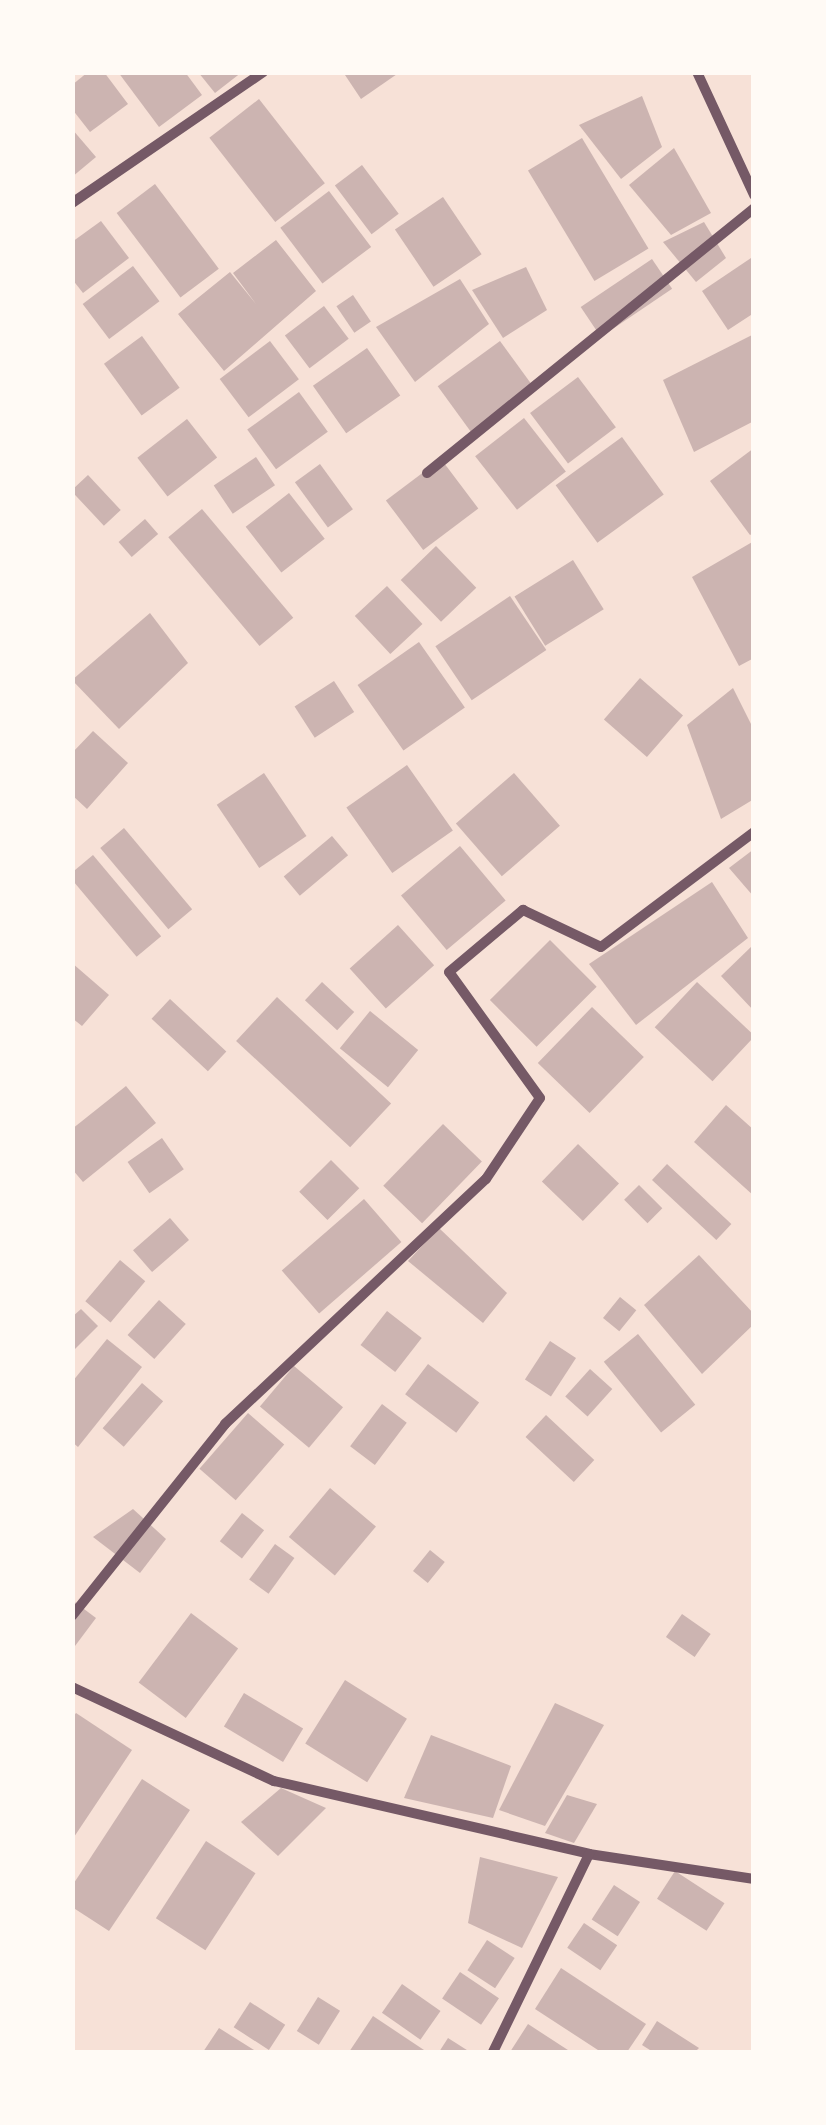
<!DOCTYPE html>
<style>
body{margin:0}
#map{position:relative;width:826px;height:2125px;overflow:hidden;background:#f7e1d7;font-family:Arial,sans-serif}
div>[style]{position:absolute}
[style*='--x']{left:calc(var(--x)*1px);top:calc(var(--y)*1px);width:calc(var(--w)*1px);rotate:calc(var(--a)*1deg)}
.building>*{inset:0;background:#ccb4b1;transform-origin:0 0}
.minor>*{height:10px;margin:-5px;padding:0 5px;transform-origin:5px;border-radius:5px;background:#755966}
span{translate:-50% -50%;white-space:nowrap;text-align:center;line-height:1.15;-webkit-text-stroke:10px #fffaf5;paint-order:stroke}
.frame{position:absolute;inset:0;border:75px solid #fffaf5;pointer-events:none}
</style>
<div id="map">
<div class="building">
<i style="clip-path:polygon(88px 72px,104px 72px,128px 104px,90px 132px,72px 109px,72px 85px)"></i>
<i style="clip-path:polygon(118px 72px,185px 72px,202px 95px,159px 127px)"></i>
<i style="clip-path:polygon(198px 72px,242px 72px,215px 93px)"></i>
<i style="clip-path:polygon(343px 72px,400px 72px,361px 99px)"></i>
<i style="clip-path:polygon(642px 96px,662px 147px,621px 179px,579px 125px)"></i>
<i style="left:259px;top:99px;width:107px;height:63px;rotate:52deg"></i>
<i style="clip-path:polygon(72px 129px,96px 157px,72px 177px)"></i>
<i style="left:582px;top:138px;width:129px;height:63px;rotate:59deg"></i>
<i style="clip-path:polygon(674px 148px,711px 213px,671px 235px,629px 185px)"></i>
<i style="left:362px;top:165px;width:61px;height:34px;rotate:53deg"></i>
<i style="left:155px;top:184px;width:106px;height:48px;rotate:53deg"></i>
<i style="left:329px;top:191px;width:70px;height:61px;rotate:53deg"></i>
<i style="left:443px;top:197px;width:69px;height:58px;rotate:56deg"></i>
<i style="clip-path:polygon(101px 221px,129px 258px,83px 293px,72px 279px,72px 242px)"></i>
<i style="clip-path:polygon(704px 222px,726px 258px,696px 282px,663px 242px)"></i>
<i style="clip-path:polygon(276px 240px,316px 291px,224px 371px,178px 314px,230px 272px,256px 304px,233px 273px)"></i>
<i style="clip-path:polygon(754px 256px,754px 313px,728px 330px,702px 291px)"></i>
<i style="left:652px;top:259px;width:36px;height:86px;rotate:56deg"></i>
<i style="left:133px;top:266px;width:44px;height:63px;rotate:53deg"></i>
<i style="clip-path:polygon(526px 267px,547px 310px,503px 338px,472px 290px)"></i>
<i style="clip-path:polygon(460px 279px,489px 324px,415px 382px,376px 327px)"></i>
<i style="left:353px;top:295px;width:32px;height:20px;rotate:56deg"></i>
<i style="left:324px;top:306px;width:41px;height:49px;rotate:53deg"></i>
<i style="clip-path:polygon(754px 334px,754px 421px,694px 452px,663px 380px)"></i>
<i style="left:142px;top:336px;width:64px;height:47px;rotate:54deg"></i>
<i style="left:270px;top:341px;width:48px;height:63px;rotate:53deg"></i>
<i style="left:500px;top:341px;width:57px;height:77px;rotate:54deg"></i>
<i style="left:367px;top:348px;width:58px;height:66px;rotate:55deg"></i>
<i style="left:578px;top:377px;width:63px;height:60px;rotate:53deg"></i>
<i style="left:299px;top:392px;width:49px;height:64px;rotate:54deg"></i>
<i style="left:524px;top:418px;width:68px;height:62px;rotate:52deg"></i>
<i style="left:187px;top:419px;width:49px;height:63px;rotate:52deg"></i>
<i style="left:622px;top:437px;width:71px;height:82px;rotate:54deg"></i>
<i style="clip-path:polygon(754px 448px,754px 533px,750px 535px,710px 481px)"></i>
<i style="left:256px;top:457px;width:34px;height:51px;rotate:56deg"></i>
<i style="left:441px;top:459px;width:62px;height:69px;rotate:53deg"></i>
<i style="left:320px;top:464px;width:56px;height:31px;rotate:54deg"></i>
<i style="left:88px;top:475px;width:48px;height:23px;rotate:47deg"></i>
<i style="left:289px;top:493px;width:58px;height:55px;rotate:52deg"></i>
<i style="left:202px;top:509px;width:142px;height:44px;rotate:50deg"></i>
<i style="left:145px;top:519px;width:20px;height:35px;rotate:49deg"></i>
<i style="clip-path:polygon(754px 541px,754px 658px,739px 666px,692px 577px)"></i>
<i style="left:436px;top:546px;width:58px;height:49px;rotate:46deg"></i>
<i style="left:573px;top:560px;width:58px;height:69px;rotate:58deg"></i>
<i style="left:387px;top:586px;width:52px;height:44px;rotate:47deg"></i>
<i style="left:510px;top:596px;width:65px;height:90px;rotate:56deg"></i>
<i style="clip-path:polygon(150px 613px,188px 663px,119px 729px,72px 680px)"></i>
<i style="left:419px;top:642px;width:80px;height:75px;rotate:55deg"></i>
<i style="left:640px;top:678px;width:57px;height:55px;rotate:41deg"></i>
<i style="left:334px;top:681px;width:37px;height:47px;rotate:57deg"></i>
<i style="clip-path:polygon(733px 688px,754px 730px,754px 799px,721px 819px,687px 725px)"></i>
<i style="clip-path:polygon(93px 731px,128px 763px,87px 809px,72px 795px,72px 753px)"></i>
<i style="left:407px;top:765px;width:80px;height:74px;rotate:55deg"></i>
<i style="left:264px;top:773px;width:76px;height:57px;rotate:56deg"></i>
<i style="left:514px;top:773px;width:70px;height:77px;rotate:49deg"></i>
<i style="left:124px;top:828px;width:106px;height:31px;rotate:50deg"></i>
<i style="left:332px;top:836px;width:25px;height:63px;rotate:50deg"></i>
<i style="left:460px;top:846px;width:71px;height:77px;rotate:50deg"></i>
<i style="clip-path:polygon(754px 849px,754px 897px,729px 868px)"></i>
<i style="left:93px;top:855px;width:106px;height:32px;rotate:50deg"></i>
<i style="clip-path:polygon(712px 882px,748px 938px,636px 1025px,589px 964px)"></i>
<i style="left:398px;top:925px;width:54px;height:65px;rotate:48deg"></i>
<i style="left:550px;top:940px;width:66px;height:85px;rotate:45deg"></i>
<i style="clip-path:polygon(754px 944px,754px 1011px,721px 976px)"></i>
<i style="clip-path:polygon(72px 963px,109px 995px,82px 1026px,72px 1018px)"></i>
<i style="left:322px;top:982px;width:44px;height:25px;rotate:43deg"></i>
<i style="left:697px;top:982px;width:79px;height:62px;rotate:43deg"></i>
<i style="left:277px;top:997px;width:156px;height:60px;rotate:43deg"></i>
<i style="left:170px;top:999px;width:77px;height:27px;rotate:43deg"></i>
<i style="left:592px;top:1007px;width:72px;height:78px;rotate:44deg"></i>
<i style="left:370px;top:1011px;width:62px;height:48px;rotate:39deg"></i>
<i style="clip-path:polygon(126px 1086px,156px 1123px,83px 1182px,72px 1169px,72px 1129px)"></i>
<i style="clip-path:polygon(726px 1105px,754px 1130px,754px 1196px,694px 1142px)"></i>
<i style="left:443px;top:1124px;width:54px;height:86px;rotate:44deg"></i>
<i style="left:162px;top:1138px;width:38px;height:42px;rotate:55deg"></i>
<i style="left:578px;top:1144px;width:57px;height:52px;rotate:44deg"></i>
<i style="left:331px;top:1160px;width:40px;height:45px;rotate:45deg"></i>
<i style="left:667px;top:1164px;width:88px;height:22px;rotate:43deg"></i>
<i style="left:639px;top:1185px;width:33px;height:21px;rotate:45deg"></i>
<i style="left:364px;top:1199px;width:57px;height:109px;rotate:49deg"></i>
<i style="left:170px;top:1218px;width:29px;height:49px;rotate:49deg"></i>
<i style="clip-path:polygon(439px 1228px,507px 1293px,483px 1323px,408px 1261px)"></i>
<i style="clip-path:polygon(699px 1255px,754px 1314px,754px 1324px,702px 1374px,644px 1305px)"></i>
<i style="left:120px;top:1260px;width:33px;height:54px;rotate:40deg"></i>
<i style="left:620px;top:1297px;width:21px;height:27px;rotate:39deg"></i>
<i style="left:159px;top:1300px;width:36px;height:47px;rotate:42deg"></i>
<i style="clip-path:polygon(81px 1309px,98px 1326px,72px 1352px,72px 1317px)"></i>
<i style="left:387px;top:1311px;width:44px;height:43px;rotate:38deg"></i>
<i style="left:638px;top:1334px;width:91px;height:44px;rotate:51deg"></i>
<i style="clip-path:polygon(107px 1339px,142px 1367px,78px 1447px,72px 1442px,72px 1382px)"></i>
<i style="left:550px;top:1341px;width:31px;height:46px;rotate:33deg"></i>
<i style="left:428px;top:1364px;width:64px;height:38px;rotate:37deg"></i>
<i style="left:294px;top:1366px;width:64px;height:53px;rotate:40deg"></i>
<i style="left:590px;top:1369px;width:30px;height:37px;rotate:42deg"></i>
<i style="left:142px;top:1383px;width:28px;height:60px;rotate:41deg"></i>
<i style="left:382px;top:1404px;width:31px;height:53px;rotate:37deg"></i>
<i style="left:248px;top:1413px;width:48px;height:74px;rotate:41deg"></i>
<i style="left:546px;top:1415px;width:66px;height:30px;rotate:43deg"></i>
<i style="left:330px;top:1488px;width:60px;height:64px;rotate:40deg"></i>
<i style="clip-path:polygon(133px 1509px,166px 1539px,140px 1573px,93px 1537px)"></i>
<i style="left:242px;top:1513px;width:28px;height:36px;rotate:38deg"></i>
<i style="left:275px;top:1544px;width:24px;height:44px;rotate:36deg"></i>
<i style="left:430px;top:1550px;width:19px;height:27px;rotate:39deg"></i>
<i style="clip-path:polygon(72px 1600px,96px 1618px,72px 1650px)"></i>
<i style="left:191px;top:1613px;width:59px;height:87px;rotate:37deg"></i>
<i style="left:682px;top:1614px;width:35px;height:28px;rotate:35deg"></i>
<i style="left:345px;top:1680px;width:73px;height:75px;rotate:32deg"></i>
<i style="left:244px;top:1693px;width:69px;height:39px;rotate:31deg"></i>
<i style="clip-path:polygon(555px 1703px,604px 1725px,545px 1826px,499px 1810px)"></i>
<i style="clip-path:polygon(76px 1713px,132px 1750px,72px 1840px,72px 1718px)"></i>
<i style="clip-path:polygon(431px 1735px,511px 1766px,493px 1818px,404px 1798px)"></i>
<i style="clip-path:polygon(142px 1779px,190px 1810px,109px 1931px,72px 1907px,72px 1886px)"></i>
<i style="clip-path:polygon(281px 1788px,326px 1808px,278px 1856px,241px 1822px)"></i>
<i style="clip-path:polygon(567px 1795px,597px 1804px,574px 1843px,545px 1833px)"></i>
<i style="left:206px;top:1841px;width:59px;height:92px;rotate:33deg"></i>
<i style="clip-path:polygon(480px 1857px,558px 1877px,522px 1948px,468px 1923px)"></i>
<i style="left:675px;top:1871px;width:59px;height:33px;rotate:33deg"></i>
<i style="left:614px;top:1885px;width:31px;height:41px;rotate:33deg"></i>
<i style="left:584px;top:1923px;width:40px;height:30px;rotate:34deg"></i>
<i style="left:487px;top:1940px;width:33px;height:36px;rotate:33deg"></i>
<i style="clip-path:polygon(561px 1968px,646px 2024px,627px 2052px,601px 2052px,535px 2009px)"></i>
<i style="left:460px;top:1972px;width:47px;height:32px;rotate:34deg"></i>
<i style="left:402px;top:1984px;width:47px;height:35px;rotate:35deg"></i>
<i style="left:318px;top:1997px;width:26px;height:40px;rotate:32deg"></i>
<i style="left:250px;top:2002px;width:42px;height:30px;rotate:33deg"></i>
<i style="clip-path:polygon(373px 2016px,427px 2052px,349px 2052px)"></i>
<i style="clip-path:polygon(657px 2021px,699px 2048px,695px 2052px,653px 2052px,642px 2045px)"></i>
<i style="clip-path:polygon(528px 2024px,571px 2052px,510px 2052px)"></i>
<i style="clip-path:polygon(219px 2028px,257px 2052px,203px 2052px)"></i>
<i style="clip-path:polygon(448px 2038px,470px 2052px,439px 2052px)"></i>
</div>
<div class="minor">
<i style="--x:697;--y:72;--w:136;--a:65.1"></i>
<i style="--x:72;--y:203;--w:232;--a:-34.4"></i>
<i style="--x:427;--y:473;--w:421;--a:-39"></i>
<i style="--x:72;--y:1616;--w:246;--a:-51.4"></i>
<i style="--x:225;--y:1424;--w:358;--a:-43.2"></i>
<i style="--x:486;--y:1179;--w:97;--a:-56.3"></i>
<i style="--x:540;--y:1098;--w:155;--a:-125.8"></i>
<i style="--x:449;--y:972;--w:97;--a:-40"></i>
<i style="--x:523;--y:910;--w:86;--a:25.4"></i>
<i style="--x:601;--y:947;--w:191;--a:-36.9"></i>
<i style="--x:72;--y:1687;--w:223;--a:25"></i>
<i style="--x:274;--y:1781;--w:323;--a:13"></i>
<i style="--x:589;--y:1854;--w:167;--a:8.6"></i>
<i style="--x:493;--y:2052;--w:220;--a:-64.1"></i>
</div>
<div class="frame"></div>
</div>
